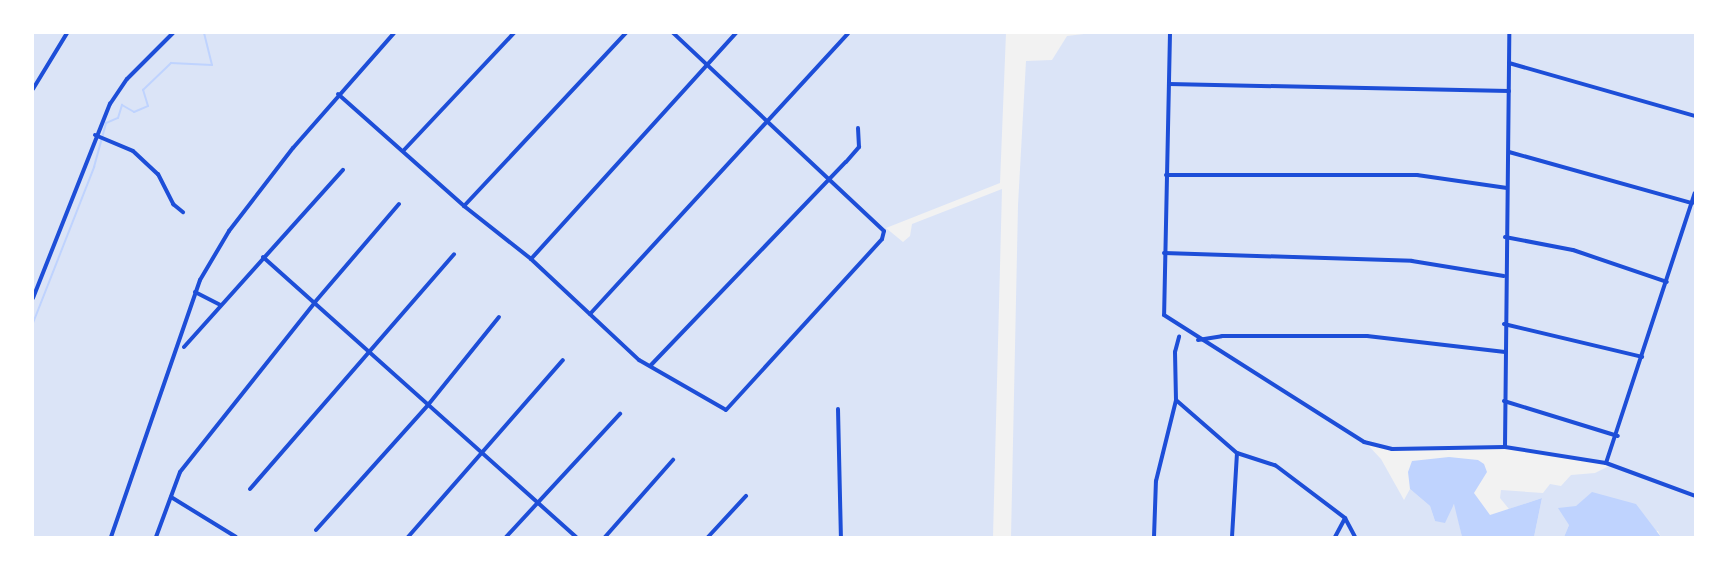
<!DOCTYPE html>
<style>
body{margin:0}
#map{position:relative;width:1728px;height:570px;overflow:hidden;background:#f2f2f2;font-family:Helvetica,sans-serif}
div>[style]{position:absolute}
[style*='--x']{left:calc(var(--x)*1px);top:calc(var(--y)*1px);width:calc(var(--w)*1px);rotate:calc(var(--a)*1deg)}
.green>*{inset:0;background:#dbe4f7}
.water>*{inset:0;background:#bfd3fe}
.stream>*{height:2px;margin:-1px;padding:0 1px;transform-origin:1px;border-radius:1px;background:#bfd3fe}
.minor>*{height:4px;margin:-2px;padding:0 2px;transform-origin:2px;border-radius:2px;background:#1d4ed8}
span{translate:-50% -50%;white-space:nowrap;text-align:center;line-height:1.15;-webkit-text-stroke:5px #fff;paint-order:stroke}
.frame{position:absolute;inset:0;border:34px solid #fff;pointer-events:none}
</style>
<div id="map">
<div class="green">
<i style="clip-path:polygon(33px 33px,1006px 33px,1000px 183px,886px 228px,903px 242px,910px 236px,912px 224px,1002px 189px,993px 537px,33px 537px)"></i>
<i style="clip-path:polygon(1092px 33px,1695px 33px,1695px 537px,1661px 537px,1658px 531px,1569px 525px,1564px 537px,1534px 537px,1542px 498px,1509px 509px,1500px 498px,1501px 490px,1543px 493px,1550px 484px,1561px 486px,1571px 475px,1595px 473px,1611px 465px,1505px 447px,1392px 449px,1366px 443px,1381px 459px,1404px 500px,1410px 489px,1430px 506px,1435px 521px,1455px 504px,1462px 537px,1011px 537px,1018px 205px,1026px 61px,1052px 60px,1067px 36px)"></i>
</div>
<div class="water">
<i style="clip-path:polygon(1449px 457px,1478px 460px,1484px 464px,1487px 472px,1474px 493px,1490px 515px,1542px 498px,1534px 537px,1462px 537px,1454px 504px,1445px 523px,1435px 521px,1430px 506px,1410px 489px,1408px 472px,1412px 461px)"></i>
<i style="clip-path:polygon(1592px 492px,1636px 504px,1661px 537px,1564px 537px,1569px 525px,1558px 508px,1576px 506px)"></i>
</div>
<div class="stream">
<i style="--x:33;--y:323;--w:168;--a:-68.6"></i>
<i style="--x:94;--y:167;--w:46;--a:-74.7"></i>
<i style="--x:106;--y:123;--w:13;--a:-23"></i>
<i style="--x:118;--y:118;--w:14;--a:-73"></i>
<i style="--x:122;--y:105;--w:14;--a:30"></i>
<i style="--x:134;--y:112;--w:15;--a:-23"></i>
<i style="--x:148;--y:106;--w:17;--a:-107"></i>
<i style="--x:143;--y:90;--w:39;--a:-44"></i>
<i style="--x:171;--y:63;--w:41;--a:2.8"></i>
<i style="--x:212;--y:65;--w:33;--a:-104"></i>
</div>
<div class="minor">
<i style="--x:1170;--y:33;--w:282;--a:91.2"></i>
<i style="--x:1164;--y:315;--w:237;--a:32.4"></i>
<i style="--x:1364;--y:442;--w:29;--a:14"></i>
<i style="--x:1392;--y:449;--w:113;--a:-1"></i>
<i style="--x:1505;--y:447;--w:102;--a:9"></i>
<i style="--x:1606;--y:463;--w:95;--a:20.3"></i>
<i style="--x:1509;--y:63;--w:193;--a:15.9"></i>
<i style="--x:1169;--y:84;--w:340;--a:1.2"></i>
<i style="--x:33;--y:89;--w:66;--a:-58.7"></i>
<i style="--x:338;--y:94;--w:169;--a:41.6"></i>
<i style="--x:464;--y:206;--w:85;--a:38.3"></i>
<i style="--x:531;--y:259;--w:148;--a:43.1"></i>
<i style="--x:639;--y:360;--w:100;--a:29.9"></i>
<i style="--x:726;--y:410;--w:231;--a:-47.6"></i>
<i style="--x:882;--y:239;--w:8;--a:-76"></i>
<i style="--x:884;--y:231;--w:289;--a:-136.8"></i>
<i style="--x:95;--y:135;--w:41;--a:22.8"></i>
<i style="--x:133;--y:151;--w:34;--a:43"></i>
<i style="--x:158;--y:174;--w:34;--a:63"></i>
<i style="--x:173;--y:204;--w:13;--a:39"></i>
<i style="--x:404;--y:150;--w:161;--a:-46.8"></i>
<i style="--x:1509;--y:152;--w:190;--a:15.6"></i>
<i style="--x:1166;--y:175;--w:251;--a:0"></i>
<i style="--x:1417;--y:175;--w:91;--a:8.2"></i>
<i style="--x:464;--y:206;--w:237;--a:-46.9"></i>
<i style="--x:1505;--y:237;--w:69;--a:10.8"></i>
<i style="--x:1573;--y:250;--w:99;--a:18.8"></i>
<i style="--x:1164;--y:253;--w:248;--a:1.8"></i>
<i style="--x:1412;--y:261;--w:93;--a:9.3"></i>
<i style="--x:263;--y:257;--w:420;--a:41.8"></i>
<i style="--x:531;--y:259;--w:305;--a:-47.8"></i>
<i style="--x:195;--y:292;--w:28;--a:27"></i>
<i style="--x:33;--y:298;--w:209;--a:-68.4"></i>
<i style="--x:110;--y:104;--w:30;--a:-56"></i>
<i style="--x:127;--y:79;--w:65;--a:-45"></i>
<i style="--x:590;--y:314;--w:381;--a:-47.4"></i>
<i style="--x:1504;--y:324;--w:142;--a:13.4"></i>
<i style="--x:1198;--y:340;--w:24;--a:-9"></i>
<i style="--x:1222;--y:336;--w:145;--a:0"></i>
<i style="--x:1367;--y:336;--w:139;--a:6.6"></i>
<i style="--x:184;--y:347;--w:238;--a:-48.1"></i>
<i style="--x:651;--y:365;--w:281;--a:-46.2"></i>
<i style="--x:846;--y:162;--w:20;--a:-49"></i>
<i style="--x:859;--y:147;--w:19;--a:-93"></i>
<i style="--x:1176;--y:400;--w:81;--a:41"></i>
<i style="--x:1237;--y:453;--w:40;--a:18"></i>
<i style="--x:1275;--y:465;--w:88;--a:37.1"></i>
<i style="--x:1345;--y:518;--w:21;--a:62"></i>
<i style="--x:1504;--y:401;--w:119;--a:17.1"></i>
<i style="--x:838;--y:409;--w:128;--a:88.7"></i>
<i style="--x:1505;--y:447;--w:414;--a:-89.4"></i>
<i style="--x:1606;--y:463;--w:284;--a:-71.8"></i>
<i style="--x:250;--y:489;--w:311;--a:-49"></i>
<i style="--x:171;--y:497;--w:76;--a:31.6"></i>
<i style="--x:316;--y:530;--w:168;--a:-48.1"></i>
<i style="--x:428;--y:405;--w:113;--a:-51.1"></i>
<i style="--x:111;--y:537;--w:272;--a:-70.9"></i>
<i style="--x:200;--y:280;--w:57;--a:-59.4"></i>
<i style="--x:229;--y:231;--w:105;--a:-52.4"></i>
<i style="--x:293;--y:148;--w:153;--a:-48.7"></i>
<i style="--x:156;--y:537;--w:69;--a:-69.7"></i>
<i style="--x:180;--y:472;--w:217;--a:-51.5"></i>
<i style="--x:315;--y:302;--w:129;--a:-49.4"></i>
<i style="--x:408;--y:537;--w:235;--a:-48.8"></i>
<i style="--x:506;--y:537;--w:168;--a:-47.2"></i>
<i style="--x:605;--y:537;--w:103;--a:-48.6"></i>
<i style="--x:708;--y:537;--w:56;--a:-47.2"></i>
<i style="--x:1154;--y:537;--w:56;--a:-88"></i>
<i style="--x:1156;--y:481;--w:83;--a:-76.1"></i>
<i style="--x:1176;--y:400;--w:48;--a:-91.2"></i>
<i style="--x:1175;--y:352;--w:16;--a:-75"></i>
<i style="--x:1232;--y:537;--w:84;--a:-86.6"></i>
<i style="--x:1335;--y:537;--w:21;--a:-62"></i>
</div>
<div class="frame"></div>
</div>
